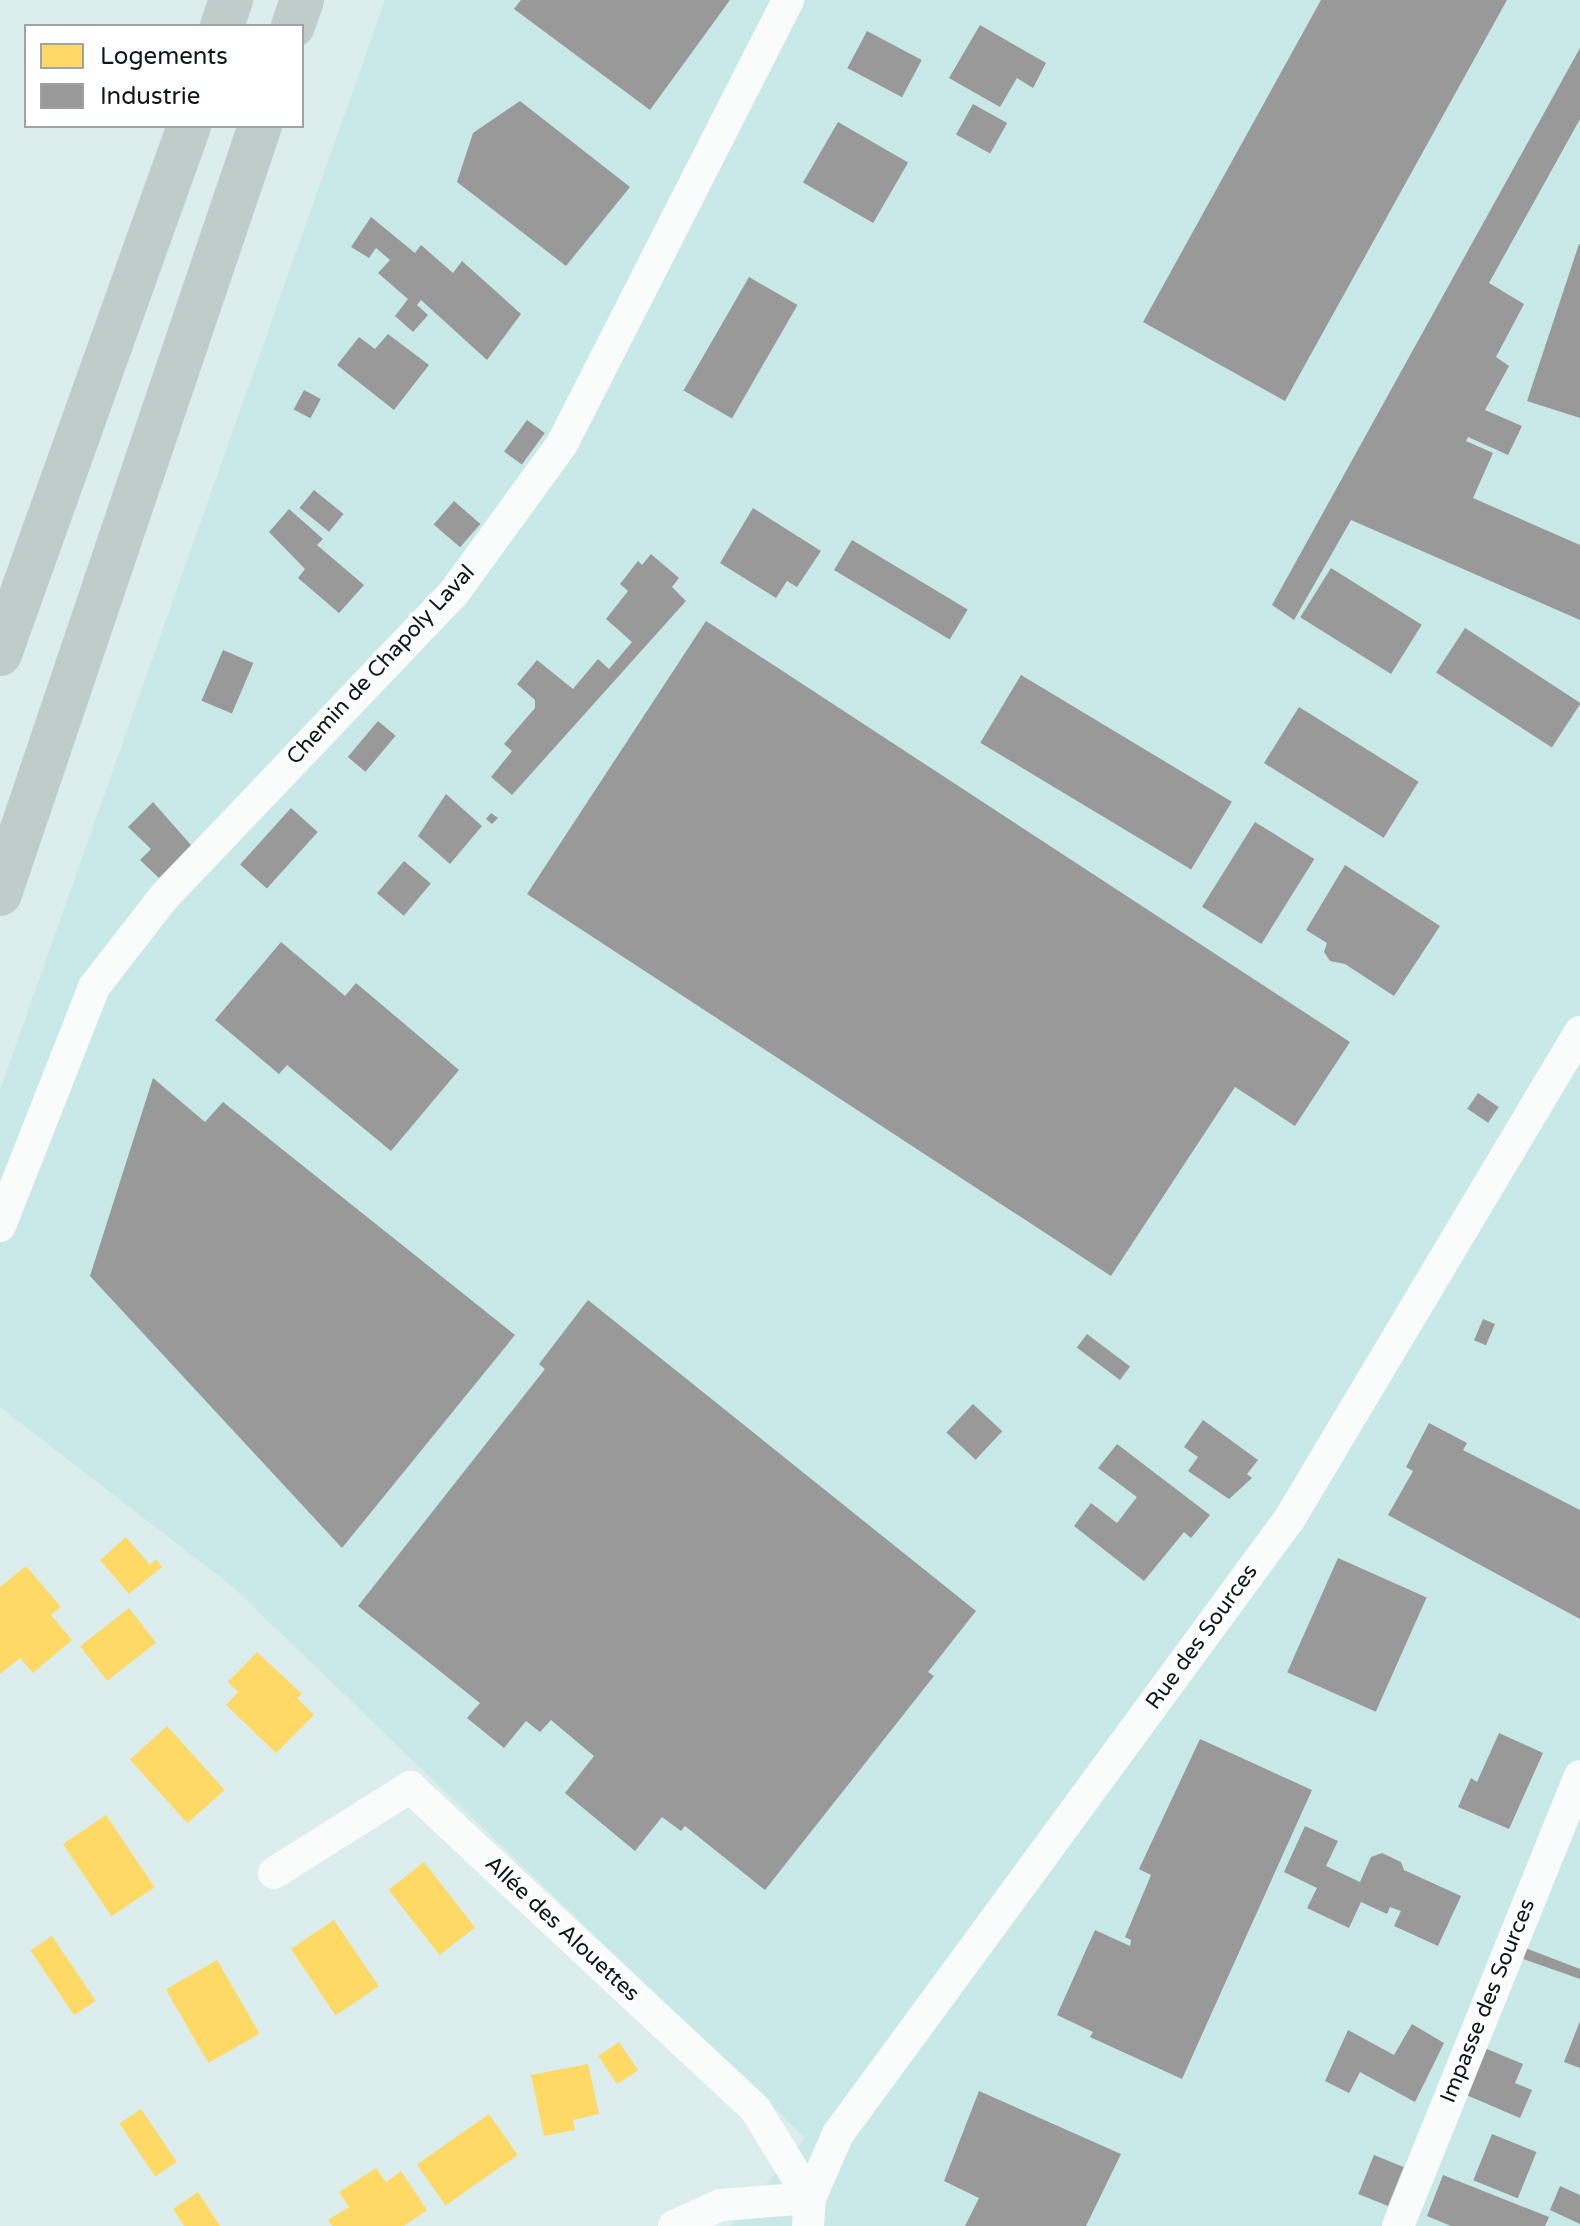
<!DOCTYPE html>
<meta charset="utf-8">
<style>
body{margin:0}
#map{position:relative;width:1580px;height:2226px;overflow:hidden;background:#dceded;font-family:"Varela Round",sans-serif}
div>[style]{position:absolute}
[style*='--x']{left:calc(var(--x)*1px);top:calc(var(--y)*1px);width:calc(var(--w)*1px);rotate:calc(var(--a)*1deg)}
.built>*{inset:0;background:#c9e8e8}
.homes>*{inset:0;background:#ffd966;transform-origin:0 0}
.industry>*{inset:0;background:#999;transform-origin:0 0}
.street>*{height:32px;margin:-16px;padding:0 16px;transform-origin:16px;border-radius:16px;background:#fafcfc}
.highway>*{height:44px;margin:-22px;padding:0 22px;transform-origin:22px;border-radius:22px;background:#bfccca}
span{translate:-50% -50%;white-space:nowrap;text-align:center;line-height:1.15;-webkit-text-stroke:8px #fff;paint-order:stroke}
.street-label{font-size:22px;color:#0c1818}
.legend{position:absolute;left:24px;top:24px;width:280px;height:104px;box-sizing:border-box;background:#fff;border:2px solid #9ea3a3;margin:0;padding:10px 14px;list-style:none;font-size:24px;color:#0c1818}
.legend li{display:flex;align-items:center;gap:16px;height:40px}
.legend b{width:40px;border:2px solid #9ea3a3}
</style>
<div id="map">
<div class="built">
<i style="clip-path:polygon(385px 0,1580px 0,1580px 2226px,731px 2226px,805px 2138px,233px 1587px,0 1407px,0 1090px)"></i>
</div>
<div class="homes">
<i style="clip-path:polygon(126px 1537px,150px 1565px,156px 1559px,162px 1567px,129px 1594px,100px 1560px)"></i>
<i style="clip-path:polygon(26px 1566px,61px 1607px,51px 1615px,72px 1640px,33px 1673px,20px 1658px,0 1674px,0 1587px)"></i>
<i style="left:129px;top:1608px;width:44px;height:62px;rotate:52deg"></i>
<i style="clip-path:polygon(257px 1652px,302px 1694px,297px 1698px,314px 1715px,276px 1753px,226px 1705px,238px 1692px,228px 1682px)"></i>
<i style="left:167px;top:1726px;width:86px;height:50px;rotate:48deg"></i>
<i style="left:106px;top:1815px;width:87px;height:52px;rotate:56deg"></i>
<i style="left:424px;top:1862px;width:83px;height:45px;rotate:52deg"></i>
<i style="left:334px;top:1920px;width:80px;height:52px;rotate:56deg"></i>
<i style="left:52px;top:1936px;width:78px;height:26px;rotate:56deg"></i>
<i style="left:217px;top:1960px;width:85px;height:59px;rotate:60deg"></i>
<i style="left:619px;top:2042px;width:34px;height:25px;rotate:56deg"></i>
<i style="clip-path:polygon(588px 2064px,599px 2114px,573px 2120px,575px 2130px,544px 2136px,531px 2075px)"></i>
<i style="left:141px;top:2109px;width:64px;height:26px;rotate:56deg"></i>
<i style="left:489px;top:2114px;width:50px;height:88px;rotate:55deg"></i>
<i style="clip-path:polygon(376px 2168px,386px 2182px,401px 2171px,427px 2210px,404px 2226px,332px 2226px,328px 2220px,349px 2207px,339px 2192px)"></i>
<i style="clip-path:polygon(198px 2192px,220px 2226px,184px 2226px,173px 2209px)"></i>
</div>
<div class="industry">
<i style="clip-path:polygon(521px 0,730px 0,650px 110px,514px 9px)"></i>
<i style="clip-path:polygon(1321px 0,1507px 0,1285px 401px,1143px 322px)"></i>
<i style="clip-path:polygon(980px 25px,1046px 63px,1033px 88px,1017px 78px,1000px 107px,949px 78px)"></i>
<i style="left:867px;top:31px;width:62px;height:42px;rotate:28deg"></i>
<i style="clip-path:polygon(1580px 48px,1580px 119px,1489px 283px,1524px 304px,1496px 357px,1509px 366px,1485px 410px,1522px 426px,1508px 455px,1468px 437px,1466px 441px,1493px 453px,1473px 498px,1580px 545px,1580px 620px,1351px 520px,1294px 620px,1272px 605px)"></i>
<i style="clip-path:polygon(520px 101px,630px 187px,566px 266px,457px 182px,473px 133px)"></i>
<i style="left:973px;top:104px;width:39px;height:35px;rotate:29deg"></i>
<i style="left:838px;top:122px;width:81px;height:70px;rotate:30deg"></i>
<i style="clip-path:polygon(371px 217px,415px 253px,421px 245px,453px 273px,462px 261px,521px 314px,487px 360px,421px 300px,417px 305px,428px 315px,413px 332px,395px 316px,408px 299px,378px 273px,390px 260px,376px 248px,369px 258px,351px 247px)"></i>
<i style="clip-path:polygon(1579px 244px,1580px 244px,1580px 418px,1527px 401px)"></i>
<i style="left:749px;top:277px;width:56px;height:131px;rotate:30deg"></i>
<i style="clip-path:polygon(388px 334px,429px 365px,394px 410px,337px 365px,359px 337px,375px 349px)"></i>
<i style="left:304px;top:390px;width:19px;height:22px;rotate:28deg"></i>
<i style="left:527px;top:420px;width:22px;height:39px;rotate:36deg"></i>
<i style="left:314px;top:490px;width:38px;height:23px;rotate:39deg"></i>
<i style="left:454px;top:501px;width:35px;height:31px;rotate:41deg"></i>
<i style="clip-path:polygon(753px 508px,821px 551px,797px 587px,787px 581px,776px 598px,720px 563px)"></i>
<i style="clip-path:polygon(289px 509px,323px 539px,317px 545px,364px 585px,339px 613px,298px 578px,305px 569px,269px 532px)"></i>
<i style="left:852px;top:540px;width:135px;height:35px;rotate:31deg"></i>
<i style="clip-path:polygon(651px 554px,679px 578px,672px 587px,686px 601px,512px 795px,491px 777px,512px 751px,504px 744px,535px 708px,535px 700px,517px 684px,537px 660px,573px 689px,598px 659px,609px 669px,632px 642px,606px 619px,628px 591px,620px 584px,638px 561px,642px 565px)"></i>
<i style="left:1331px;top:568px;width:107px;height:58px;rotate:32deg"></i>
<i style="clip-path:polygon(706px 621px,1350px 1042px,1295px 1126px,1235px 1087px,1111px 1276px,527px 894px)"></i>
<i style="left:1465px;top:628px;width:138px;height:53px;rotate:33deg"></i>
<i style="left:223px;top:650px;width:33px;height:55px;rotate:23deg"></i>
<i style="left:1021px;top:675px;width:246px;height:79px;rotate:31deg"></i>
<i style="left:1299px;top:707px;width:141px;height:66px;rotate:32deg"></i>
<i style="left:378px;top:721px;width:23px;height:47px;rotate:40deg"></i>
<i style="clip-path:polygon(446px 794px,482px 826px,450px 864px,418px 836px)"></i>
<i style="clip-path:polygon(153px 802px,191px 845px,159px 878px,140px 860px,151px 849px,128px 827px)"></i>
<i style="left:291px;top:808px;width:36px;height:76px;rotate:42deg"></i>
<i style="clip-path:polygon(491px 813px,498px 818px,492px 824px,486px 819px)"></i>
<i style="left:1255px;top:822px;width:70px;height:100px;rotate:32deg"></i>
<i style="left:404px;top:861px;width:35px;height:42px;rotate:40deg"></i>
<i style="clip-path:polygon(1345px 865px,1440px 926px,1394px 996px,1345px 964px,1330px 961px,1324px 952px,1327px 943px,1306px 930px)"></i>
<i style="clip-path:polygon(281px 942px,345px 996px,356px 983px,459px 1070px,391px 1151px,287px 1065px,279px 1074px,215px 1020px)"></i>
<i style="clip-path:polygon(153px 1078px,205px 1122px,223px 1102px,515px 1335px,342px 1548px,90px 1276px)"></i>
<i style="left:1478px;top:1093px;width:25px;height:19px;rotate:34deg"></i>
<i style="clip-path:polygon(588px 1300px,976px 1611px,928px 1672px,934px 1676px,765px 1890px,685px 1826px,681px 1831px,662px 1817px,635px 1851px,565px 1793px,594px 1756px,551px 1720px,540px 1732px,526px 1721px,504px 1748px,467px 1718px,480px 1703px,358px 1606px,545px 1369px,539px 1364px)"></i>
<i style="left:1483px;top:1319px;width:13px;height:23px;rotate:23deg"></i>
<i style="left:1087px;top:1334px;width:54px;height:17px;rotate:37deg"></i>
<i style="left:973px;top:1404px;width:40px;height:39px;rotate:43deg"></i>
<i style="clip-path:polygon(1203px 1420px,1258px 1460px,1247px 1474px,1252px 1478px,1229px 1499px,1188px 1471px,1198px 1457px,1184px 1447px)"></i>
<i style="clip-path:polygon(1429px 1423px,1467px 1443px,1463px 1450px,1580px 1510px,1580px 1619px,1388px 1515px,1413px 1471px,1406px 1467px)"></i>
<i style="clip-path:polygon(1117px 1444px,1210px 1515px,1191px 1538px,1184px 1532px,1144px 1581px,1074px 1526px,1091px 1503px,1117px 1523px,1137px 1497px,1098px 1468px)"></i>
<i style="left:1338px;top:1558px;width:97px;height:125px;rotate:24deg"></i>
<i style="clip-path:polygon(1499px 1733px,1543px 1753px,1509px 1829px,1458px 1807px,1471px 1778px,1477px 1782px)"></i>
<i style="clip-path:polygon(1200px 1739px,1312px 1790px,1182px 2079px,1090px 2037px,1093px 2032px,1057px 2015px,1095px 1930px,1130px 1946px,1131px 1940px,1125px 1937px,1151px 1875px,1139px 1869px)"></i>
<i style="clip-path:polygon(1305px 1826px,1338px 1841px,1326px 1866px,1360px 1882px,1371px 1857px,1382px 1853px,1401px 1862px,1404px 1870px,1461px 1896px,1438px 1946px,1394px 1926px,1401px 1911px,1390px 1907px,1387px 1914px,1361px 1902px,1349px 1928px,1307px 1908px,1317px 1888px,1284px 1872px)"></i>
<i style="clip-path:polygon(1523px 1947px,1580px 1969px,1580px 1979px,1518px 1957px)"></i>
<i style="clip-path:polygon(1580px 2021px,1580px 2068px,1564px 2062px)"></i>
<i style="clip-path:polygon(1412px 2024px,1444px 2043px,1415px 2102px,1360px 2072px,1349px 2093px,1325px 2081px,1348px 2030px,1394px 2055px)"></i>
<i style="clip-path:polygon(1482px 2047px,1523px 2064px,1515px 2083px,1532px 2090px,1520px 2118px,1464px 2094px)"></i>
<i style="clip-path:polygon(979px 2091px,1121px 2154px,1086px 2226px,965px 2226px,979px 2198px,944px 2181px)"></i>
<i style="left:1492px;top:2134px;width:48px;height:50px;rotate:22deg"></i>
<i style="left:1374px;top:2155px;width:32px;height:42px;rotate:22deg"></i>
<i style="clip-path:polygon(1443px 2175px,1549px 2217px,1545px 2226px,1451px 2226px,1427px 2216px)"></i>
<i style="clip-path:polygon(1560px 2186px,1580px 2195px,1580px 2224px,1550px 2210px)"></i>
</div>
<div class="street">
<i style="--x:0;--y:1226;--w:257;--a:-68.5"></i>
<i style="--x:94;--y:987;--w:113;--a:-52.2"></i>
<i style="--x:163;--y:898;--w:420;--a:-46.4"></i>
<i style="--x:453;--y:594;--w:185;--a:-54"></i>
<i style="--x:562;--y:444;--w:498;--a:-63"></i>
<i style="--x:274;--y:1873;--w:161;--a:-32.3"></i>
<i style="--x:410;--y:1787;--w:473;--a:43"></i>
<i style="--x:756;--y:2110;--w:103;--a:58.5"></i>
<i style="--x:674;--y:2226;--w:51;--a:-24.1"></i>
<i style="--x:721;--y:2205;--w:89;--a:-4.5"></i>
<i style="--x:808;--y:2226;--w:28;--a:-86"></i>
<i style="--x:810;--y:2198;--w:70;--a:-66.4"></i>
<i style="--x:838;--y:2134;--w:764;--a:-53.73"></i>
<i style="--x:1290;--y:1518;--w:566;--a:-59.18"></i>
<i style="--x:1398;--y:2226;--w:485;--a:-68"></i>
</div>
<div class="highway">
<i style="--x:222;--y:26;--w:28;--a:-71"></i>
<i style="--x:293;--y:26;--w:28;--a:-71"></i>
<i style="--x:0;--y:654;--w:561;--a:-70.3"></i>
<i style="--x:0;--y:894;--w:811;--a:-71.3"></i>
</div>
<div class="street-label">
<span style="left:381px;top:665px;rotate:-47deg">Chemin de Chapoly Laval</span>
<span style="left:1202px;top:1637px;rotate:-54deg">Rue des Sources</span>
<span style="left:562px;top:1929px;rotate:43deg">Allée des Alouettes</span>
<span style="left:1488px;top:2001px;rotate:-68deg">Impasse des Sources</span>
</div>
<ul class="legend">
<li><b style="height:22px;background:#ffd966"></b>Logements</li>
<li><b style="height:22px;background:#999"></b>Industrie</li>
</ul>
</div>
